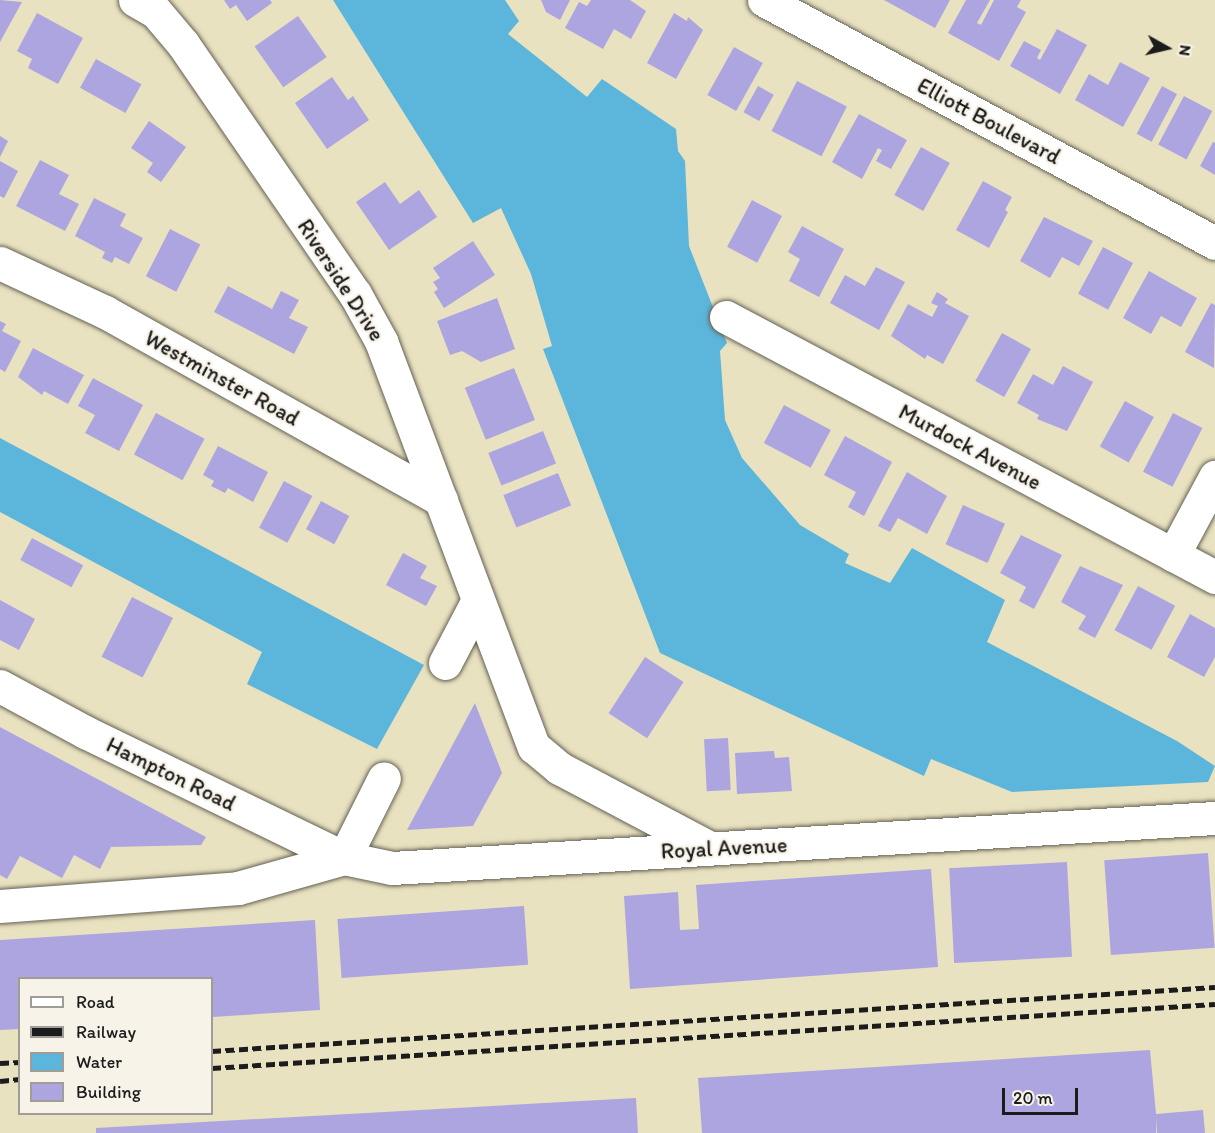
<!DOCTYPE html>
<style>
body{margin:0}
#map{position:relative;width:1215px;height:1133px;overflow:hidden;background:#e9e2c0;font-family:Itim,sans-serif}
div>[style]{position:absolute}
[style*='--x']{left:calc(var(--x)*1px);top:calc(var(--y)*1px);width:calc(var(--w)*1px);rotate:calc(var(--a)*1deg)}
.water>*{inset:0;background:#5cb5da}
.building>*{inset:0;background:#ada5e0;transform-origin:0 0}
.roads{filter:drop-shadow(0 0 2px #646155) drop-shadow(0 0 2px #646155)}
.minor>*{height:33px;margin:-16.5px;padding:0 16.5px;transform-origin:16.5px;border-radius:16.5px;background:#fff}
.rail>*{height:4.5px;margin-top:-2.25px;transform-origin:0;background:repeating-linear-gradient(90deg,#1c1c1c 0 9px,transparent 0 13.5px)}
span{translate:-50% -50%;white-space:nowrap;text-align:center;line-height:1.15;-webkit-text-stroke:4.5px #f7f3e8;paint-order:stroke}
.street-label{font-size:22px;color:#1c1c1c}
.legend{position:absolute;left:18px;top:977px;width:195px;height:138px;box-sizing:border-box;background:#f7f3e8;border:2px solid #9f9d96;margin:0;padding:8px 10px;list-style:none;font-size:18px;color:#1c1c1c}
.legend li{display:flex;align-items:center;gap:12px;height:30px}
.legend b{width:30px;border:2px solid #9f9d96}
.north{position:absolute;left:1137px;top:18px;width:60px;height:60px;-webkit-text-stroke:4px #f7f3e8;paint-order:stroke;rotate:98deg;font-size:16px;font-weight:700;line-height:24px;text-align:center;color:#1c1c1c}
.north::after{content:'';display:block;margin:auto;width:21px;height:27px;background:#1c1c1c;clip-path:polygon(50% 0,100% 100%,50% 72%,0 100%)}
.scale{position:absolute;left:1002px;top:1088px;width:76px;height:27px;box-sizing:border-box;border:3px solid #1c1c1c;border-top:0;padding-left:8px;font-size:18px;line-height:21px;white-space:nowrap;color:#1c1c1c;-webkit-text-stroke:4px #f7f3e8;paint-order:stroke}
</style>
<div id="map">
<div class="water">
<i style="clip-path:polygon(333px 0,505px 0,519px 21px,508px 34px,587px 97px,602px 79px,676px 129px,678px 151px,685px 161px,689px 246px,727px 343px,720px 351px,725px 420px,742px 458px,800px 525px,849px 554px,845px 563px,890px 583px,912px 548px,1005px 600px,987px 642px,1177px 741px,1215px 766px,1208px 782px,1012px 792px,931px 759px,924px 776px,660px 653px,543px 349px,552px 346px,531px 274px,501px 208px,473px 223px)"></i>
<i style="clip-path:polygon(0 438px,424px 665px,377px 749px,247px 684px,262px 652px,0 512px)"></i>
</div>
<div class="building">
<i style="clip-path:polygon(0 0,22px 2px,0 42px)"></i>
<i style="clip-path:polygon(224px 0,270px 0,272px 3px,247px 21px,236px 5px,230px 9px)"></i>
<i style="clip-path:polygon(541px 0,570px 0,560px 20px,546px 12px)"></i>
<i style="clip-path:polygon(591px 0,630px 0,646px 11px,631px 39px,614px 29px,603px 49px,565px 28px,579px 2px,587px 6px)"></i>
<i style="clip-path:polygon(884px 0,950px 0,935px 28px)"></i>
<i style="clip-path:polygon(966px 0,990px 0,977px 23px,981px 25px,994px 0,1021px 0,1017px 7px,1026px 12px,999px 61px,948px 33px)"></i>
<i style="clip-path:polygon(37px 13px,83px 38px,58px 84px,28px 68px,32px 59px,17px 51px)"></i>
<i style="clip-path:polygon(674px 13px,687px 21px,688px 17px,703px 30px,676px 79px,647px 63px)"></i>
<i style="left:298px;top:16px;width:50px;height:53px;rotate:55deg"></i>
<i style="clip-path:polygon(1057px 29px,1087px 45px,1060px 94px,1010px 66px,1024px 41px,1041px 50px,1037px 58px,1040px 60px)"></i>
<i style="left:734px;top:47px;width:33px;height:55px;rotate:29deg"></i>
<i style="left:96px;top:59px;width:52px;height:33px;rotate:29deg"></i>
<i style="clip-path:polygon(1120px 62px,1150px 78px,1123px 127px,1075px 100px,1089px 74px,1108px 85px)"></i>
<i style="clip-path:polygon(332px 77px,348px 100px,353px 96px,369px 120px,327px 149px,295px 103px)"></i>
<i style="left:797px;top:81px;width:56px;height:56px;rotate:27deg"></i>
<i style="left:758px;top:86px;width:18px;height:30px;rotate:29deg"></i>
<i style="left:1162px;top:86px;width:17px;height:54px;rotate:28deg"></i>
<i style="left:1184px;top:96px;width:32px;height:55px;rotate:28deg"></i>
<i style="clip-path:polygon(859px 114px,907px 140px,891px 169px,876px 161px,882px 150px,878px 148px,862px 179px,832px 162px)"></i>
<i style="clip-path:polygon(149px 121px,186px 147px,161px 182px,147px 172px,153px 163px,131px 148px)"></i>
<i style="clip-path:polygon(0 136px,8px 141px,0 157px)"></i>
<i style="clip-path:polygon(1213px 142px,1215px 143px,1215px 175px,1200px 166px)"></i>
<i style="left:921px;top:147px;width:33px;height:55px;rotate:29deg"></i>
<i style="clip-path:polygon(40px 160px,69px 175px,59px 194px,79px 204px,65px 231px,16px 206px)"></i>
<i style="clip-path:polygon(0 161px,18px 171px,4px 198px,0 196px)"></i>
<i style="clip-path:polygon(983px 181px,1012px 197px,1005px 210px,1008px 212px,989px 248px,956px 230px)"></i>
<i style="clip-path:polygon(385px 182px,400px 204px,419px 190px,437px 217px,389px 250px,356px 202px)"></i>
<i style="clip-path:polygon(94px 198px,126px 214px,120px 226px,143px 238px,129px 264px,115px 257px,112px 263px,102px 258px,105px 252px,75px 236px)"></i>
<i style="left:752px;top:200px;width:34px;height:53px;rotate:28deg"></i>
<i style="clip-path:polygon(1044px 217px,1093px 241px,1079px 266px,1062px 257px,1050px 278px,1020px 261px)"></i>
<i style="clip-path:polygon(802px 226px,844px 249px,819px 297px,789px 281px,800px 259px,788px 252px)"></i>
<i style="left:170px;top:229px;width:34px;height:53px;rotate:27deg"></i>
<i style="clip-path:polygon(473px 241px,495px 275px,444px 308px,434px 292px,438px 289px,433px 282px,440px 278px,433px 268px)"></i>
<i style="left:1103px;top:247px;width:34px;height:53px;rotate:28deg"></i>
<i style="clip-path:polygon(876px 267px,905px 282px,879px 330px,830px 303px,845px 275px,865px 286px)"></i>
<i style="clip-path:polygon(1149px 271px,1197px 298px,1181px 327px,1161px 316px,1151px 334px,1123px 318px)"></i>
<i style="clip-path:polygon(228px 286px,272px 309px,281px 291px,299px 300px,289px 318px,308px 327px,294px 354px,214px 312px)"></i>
<i style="clip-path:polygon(937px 292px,948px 299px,945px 303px,969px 316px,943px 364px,927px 355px,925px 359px,891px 336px,908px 304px,932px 317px,938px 306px,931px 303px)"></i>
<i style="clip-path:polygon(497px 298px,515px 349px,481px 362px,462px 351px,450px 355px,437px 321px)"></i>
<i style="clip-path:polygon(1211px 303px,1215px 305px,1214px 368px,1185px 352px)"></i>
<i style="clip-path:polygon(0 321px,6px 324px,2px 331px,21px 341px,5px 372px,0 369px)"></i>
<i style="left:1002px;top:333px;width:33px;height:55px;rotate:29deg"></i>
<i style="clip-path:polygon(33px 348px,84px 375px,68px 404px,44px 391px,42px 395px,18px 377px)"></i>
<i style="clip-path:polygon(1063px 366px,1093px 382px,1067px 431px,1037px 419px,1039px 415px,1017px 403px,1033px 374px,1053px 385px)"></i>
<i style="left:514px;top:368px;width:56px;height:53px;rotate:68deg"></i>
<i style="clip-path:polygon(93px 378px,143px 405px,119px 451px,85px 433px,95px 415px,78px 406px)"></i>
<i style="left:1125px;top:401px;width:33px;height:52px;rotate:29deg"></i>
<i style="left:784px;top:405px;width:53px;height:43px;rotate:28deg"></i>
<i style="left:156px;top:413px;width:55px;height:47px;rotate:28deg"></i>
<i style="left:1173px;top:413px;width:33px;height:66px;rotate:27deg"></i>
<i style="left:543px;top:431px;width:35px;height:59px;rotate:68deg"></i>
<i style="clip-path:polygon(845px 436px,892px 462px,864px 516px,848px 507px,856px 492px,824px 475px)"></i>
<i style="clip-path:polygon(218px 446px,268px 472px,253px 502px,228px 488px,225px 493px,211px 486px,214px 481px,203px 475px)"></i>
<i style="clip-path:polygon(907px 472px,947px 496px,927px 534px,898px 518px,890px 532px,878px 526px)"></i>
<i style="left:558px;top:473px;width:35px;height:59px;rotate:68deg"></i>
<i style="left:284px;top:481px;width:32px;height:53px;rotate:28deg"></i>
<i style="left:321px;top:501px;width:32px;height:32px;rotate:28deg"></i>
<i style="left:963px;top:505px;width:46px;height:43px;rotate:24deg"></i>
<i style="clip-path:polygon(1021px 535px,1062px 555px,1034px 609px,1019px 601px,1026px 587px,1000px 573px)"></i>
<i style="left:32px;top:538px;width:58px;height:25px;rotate:28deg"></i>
<i style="clip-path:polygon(403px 553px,427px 566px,420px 578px,437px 586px,426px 606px,386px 585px)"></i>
<i style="clip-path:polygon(1080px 566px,1123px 585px,1095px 638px,1078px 629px,1086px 616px,1061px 602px)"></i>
<i style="left:1138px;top:586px;width:42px;height:50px;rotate:28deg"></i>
<i style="left:132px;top:597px;width:46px;height:67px;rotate:27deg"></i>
<i style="clip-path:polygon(0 600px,35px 619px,19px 650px,0 640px)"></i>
<i style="clip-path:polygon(1190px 614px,1215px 628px,1215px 657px,1204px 677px,1167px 657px)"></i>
<i style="left:645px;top:657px;width:46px;height:67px;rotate:33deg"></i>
<i style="clip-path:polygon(475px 703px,502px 773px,473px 826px,407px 830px)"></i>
<i style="clip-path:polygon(0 727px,206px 837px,201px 845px,111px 847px,100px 869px,74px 855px,62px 878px,20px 856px,7px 879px,0 875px)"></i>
<i style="left:728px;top:738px;width:52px;height:24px;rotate:87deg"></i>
<i style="clip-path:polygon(774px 751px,775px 758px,789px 757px,792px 791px,737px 794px,735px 753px)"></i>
<i style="left:1208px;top:853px;width:95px;height:104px;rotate:86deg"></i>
<i style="left:1067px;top:862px;width:95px;height:118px;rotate:87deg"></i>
<i style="clip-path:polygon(931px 869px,938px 967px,630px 989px,624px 896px,678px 892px,680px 930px,699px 929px,696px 885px)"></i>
<i style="left:524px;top:906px;width:59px;height:187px;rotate:86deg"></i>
<i style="clip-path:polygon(315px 920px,320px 1010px,212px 1017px,212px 978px,20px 978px,20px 1029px,0 1030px,0 940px)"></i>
<i style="clip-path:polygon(1150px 1050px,1156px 1114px,1203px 1110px,1205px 1133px,1157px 1133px,1156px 1118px,1156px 1133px,702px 1133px,698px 1078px)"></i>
<i style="clip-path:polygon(636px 1098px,638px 1133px,96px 1133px,96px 1128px)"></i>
</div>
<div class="roads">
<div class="minor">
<i style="--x:135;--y:0;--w:24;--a:30"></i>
<i style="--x:156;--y:12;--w:42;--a:49.8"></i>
<i style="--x:183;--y:44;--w:303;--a:55.5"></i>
<i style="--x:355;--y:294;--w:54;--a:61"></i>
<i style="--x:381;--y:341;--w:434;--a:69.4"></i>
<i style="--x:534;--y:747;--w:33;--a:40"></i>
<i style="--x:559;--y:768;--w:171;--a:27.9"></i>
<i style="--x:764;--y:0;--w:512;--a:28.32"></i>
<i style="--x:0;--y:263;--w:116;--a:25"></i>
<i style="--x:105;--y:312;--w:385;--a:29.2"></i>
<i style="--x:726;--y:317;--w:554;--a:28"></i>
<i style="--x:1173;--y:555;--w:89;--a:-61.7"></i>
<i style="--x:445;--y:663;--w:71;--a:-62.4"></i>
<i style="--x:0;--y:686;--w:97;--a:28.4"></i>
<i style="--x:85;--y:732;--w:288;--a:25.9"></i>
<i style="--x:344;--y:858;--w:89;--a:-63.4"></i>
<i style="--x:0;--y:906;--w:239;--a:-4.3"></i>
<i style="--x:238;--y:888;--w:110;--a:-15.8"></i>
<i style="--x:344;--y:858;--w:49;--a:11.8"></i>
<i style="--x:392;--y:868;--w:825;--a:-3.48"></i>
</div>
</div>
<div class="rail">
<i style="--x:212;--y:1051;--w:1005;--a:-3.65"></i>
<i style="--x:0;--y:1063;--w:20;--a:-3"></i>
<i style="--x:212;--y:1068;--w:1005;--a:-3.65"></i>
<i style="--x:0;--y:1081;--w:20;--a:-6"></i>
</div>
<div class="street-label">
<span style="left:989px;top:121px;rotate:28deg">Elliott Boulevard</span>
<span style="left:341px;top:280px;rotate:57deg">Riverside Drive</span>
<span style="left:222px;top:378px;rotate:29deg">Westminster Road</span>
<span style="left:970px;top:447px;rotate:28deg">Murdock Avenue</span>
<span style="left:171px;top:774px;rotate:26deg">Hampton Road</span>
<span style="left:724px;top:848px;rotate:-3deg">Royal Avenue</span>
</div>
<ul class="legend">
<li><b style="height:8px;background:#fff"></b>Road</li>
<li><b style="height:8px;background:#1c1c1c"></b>Railway</li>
<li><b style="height:16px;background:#5cb5da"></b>Water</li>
<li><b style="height:16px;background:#ada5e0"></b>Building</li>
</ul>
<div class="north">N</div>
<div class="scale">20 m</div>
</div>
